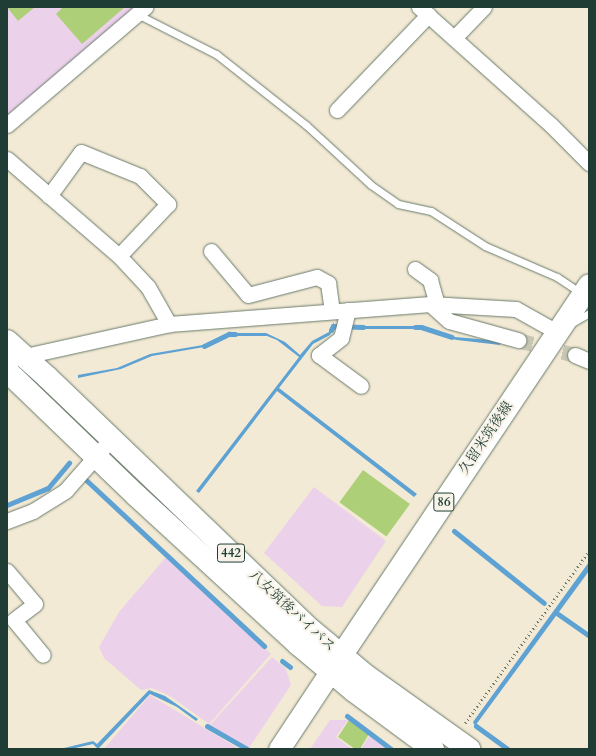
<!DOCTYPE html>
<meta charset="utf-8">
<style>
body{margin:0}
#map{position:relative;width:596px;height:756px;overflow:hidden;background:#f2ead4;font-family:Cardo,"Noto Serif JP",serif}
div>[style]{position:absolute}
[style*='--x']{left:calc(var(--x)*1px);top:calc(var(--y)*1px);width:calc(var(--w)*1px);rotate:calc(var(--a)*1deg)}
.built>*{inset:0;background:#ecd1ea}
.green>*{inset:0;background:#adcf78;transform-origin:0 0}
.water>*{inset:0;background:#5ea2d3;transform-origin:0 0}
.stream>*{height:5px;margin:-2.5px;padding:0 2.5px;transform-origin:2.5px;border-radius:2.5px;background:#5ea2d3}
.street-tunnel>*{height:15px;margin-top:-7.5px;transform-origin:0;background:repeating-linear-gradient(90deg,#c8c7b4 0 15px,transparent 0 23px)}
.path>*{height:2.5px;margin-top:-1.25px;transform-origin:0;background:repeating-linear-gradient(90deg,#697a6c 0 1px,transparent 0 4px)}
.roads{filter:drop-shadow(0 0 1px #697a6c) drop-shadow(0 0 1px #697a6c)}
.lane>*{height:7px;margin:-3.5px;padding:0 3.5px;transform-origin:3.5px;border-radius:3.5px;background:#fff}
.street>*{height:15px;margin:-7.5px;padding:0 7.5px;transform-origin:7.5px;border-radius:7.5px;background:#fff}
.secondary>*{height:21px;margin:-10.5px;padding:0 10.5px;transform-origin:10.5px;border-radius:10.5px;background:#fff}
.primary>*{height:22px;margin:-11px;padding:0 11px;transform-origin:11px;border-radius:11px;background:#fff}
.highway>*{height:22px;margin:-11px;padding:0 11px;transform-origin:11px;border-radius:11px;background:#fff}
span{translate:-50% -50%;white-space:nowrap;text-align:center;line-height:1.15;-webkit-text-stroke:4px #f7f3e8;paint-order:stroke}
.shield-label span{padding:1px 3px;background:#f7f3e8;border:1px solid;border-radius:3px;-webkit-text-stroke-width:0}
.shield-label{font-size:13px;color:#1f3d34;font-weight:700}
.street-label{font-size:14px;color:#1f3d34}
.frame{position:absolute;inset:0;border:8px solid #1f3d34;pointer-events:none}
</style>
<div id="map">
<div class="built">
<i style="clip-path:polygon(7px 7px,135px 7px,7px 116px)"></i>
<i style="clip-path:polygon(314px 487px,386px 541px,342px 607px,322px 606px,264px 553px)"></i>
<i style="clip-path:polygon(166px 557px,271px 654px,209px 724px,170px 696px,152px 688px,141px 690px,104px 658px,99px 647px,119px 612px)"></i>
<i style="clip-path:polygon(272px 657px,286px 669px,291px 685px,249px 748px,210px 725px)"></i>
<i style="clip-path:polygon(150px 695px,239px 749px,104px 749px)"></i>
<i style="clip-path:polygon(330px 720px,348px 720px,336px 737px,352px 749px,310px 749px)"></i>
<i style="clip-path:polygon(370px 735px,388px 749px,361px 749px)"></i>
</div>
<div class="green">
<i style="clip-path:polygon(7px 7px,35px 7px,18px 21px)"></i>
<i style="clip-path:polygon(63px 7px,125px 7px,82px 44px,56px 14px)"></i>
<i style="left:363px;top:470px;width:58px;height:40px;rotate:36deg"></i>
<i style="clip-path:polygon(349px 720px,369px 734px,360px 749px,355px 749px,338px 737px)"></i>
</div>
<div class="water">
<i style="clip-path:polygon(334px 322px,334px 327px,330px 335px,313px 344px,279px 388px,417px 494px,414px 497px,277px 391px,199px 493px,196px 491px,299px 357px,277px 340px,267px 336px,229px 336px,229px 333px,266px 333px,285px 342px,300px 355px,312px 341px,329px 332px)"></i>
<i style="left:356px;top:326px;width:65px;height:3px"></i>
<i style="clip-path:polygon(446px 334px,455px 337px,501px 341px,500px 345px,457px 340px,444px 337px)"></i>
<i style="clip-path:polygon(209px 344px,210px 346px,152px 356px,121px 369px,78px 378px,78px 375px,117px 368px,150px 354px)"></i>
<i style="clip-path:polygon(589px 562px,589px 571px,475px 726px,473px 722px)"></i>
<i style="clip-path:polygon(149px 690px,165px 696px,198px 719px,196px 721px,177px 707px,150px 694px,98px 749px,93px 744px,71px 749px,60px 749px,93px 741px,97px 744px)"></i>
</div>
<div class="stream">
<i style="--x:415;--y:327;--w:6;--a:0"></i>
<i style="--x:421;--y:327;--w:32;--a:18"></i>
<i style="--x:331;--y:330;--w:4;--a:-63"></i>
<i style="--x:333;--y:326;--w:30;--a:2"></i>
<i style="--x:204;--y:346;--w:28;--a:-26"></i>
<i style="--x:229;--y:334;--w:6;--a:0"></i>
<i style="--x:85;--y:479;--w:245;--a:43"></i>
<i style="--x:7;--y:505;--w:44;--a:-22.5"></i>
<i style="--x:48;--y:488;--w:33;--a:-50"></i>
<i style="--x:454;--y:531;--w:115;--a:38.7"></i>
<i style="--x:558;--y:614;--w:38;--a:35"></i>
<i style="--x:282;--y:661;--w:10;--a:37"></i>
<i style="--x:347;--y:716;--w:55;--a:36.9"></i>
<i style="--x:207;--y:726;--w:46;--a:29.9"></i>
<i style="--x:476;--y:726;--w:39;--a:36"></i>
</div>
<div class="street-tunnel">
<i style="--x:518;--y:340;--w:59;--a:14.7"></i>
</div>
<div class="path">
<i style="--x:465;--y:723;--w:212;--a:-54.2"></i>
<i style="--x:86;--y:749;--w:3;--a:-18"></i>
</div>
<div class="roads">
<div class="lane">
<i style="--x:137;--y:14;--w:89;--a:26.9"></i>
<i style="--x:216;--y:54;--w:115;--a:38.3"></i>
<i style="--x:306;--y:125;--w:88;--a:42.7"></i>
<i style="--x:371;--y:185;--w:33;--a:35"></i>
<i style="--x:398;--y:204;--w:34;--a:12"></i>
<i style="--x:431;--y:211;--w:64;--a:32.9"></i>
<i style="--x:485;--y:246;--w:78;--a:23.3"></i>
<i style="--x:557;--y:277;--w:29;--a:34"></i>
<i style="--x:572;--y:323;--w:20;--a:-30"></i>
</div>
<div class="street">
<i style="--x:419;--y:7;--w:177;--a:41.8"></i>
<i style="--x:551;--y:125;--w:54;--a:45"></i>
<i style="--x:454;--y:38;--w:43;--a:-45.9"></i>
<i style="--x:337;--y:110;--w:132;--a:-46.2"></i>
<i style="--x:7;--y:125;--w:182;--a:-40.5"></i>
<i style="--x:7;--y:159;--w:148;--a:40.9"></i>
<i style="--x:119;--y:256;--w:42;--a:46.9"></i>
<i style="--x:148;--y:287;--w:43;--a:60.4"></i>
<i style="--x:49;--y:196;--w:54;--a:-54"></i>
<i style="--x:81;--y:152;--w:64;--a:22.1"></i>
<i style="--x:140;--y:176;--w:40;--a:45"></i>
<i style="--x:168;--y:204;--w:71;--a:133.3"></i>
<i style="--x:211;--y:251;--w:57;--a:49.9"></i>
<i style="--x:248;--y:295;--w:71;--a:-14.6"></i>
<i style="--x:317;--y:277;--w:13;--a:29"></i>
<i style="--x:328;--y:283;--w:28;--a:82"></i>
<i style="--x:415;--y:269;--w:19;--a:36"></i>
<i style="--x:430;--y:280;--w:25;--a:74"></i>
<i style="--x:430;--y:304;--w:25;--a:42"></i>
<i style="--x:449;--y:321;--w:72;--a:15.4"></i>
<i style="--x:348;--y:310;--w:29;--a:104"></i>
<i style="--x:341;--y:338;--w:28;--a:142"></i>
<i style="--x:319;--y:355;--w:52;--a:36.4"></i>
<i style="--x:575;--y:355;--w:15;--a:23"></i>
<i style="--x:7;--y:360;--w:166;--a:-12.5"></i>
<i style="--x:169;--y:324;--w:262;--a:-4.4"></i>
<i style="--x:430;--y:304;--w:86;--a:3.3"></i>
<i style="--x:516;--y:309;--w:47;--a:29.3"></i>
<i style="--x:7;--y:521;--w:28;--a:-21"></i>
<i style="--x:33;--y:511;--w:39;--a:-32"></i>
<i style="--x:66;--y:490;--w:68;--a:-48.6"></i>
<i style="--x:7;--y:571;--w:43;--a:49.7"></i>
<i style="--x:35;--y:604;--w:26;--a:143"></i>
<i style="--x:14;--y:620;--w:45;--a:50.4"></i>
</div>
<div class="secondary">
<i style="--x:279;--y:749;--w:92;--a:-56.5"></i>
</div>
<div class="primary">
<i style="--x:331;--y:671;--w:464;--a:-56.2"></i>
</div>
<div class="highway">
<i style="--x:7;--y:341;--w:54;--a:42"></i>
<i style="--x:47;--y:377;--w:366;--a:43.8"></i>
<i style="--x:311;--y:630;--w:70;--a:39.8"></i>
<i style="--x:365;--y:675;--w:128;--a:35.4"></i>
<i style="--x:7;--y:371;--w:180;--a:43.9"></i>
<i style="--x:137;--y:496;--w:219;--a:42.6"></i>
<i style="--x:298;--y:644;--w:73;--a:40"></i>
<i style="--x:354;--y:691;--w:98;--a:36.3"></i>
</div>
</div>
<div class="shield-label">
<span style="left:444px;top:502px">86</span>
<span style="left:231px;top:553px">442</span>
</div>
<div class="street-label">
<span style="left:486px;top:438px;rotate:-56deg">久留米筑後線</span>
<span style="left:292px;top:611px;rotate:43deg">八女筑後バイパス</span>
</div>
<div class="frame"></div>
</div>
